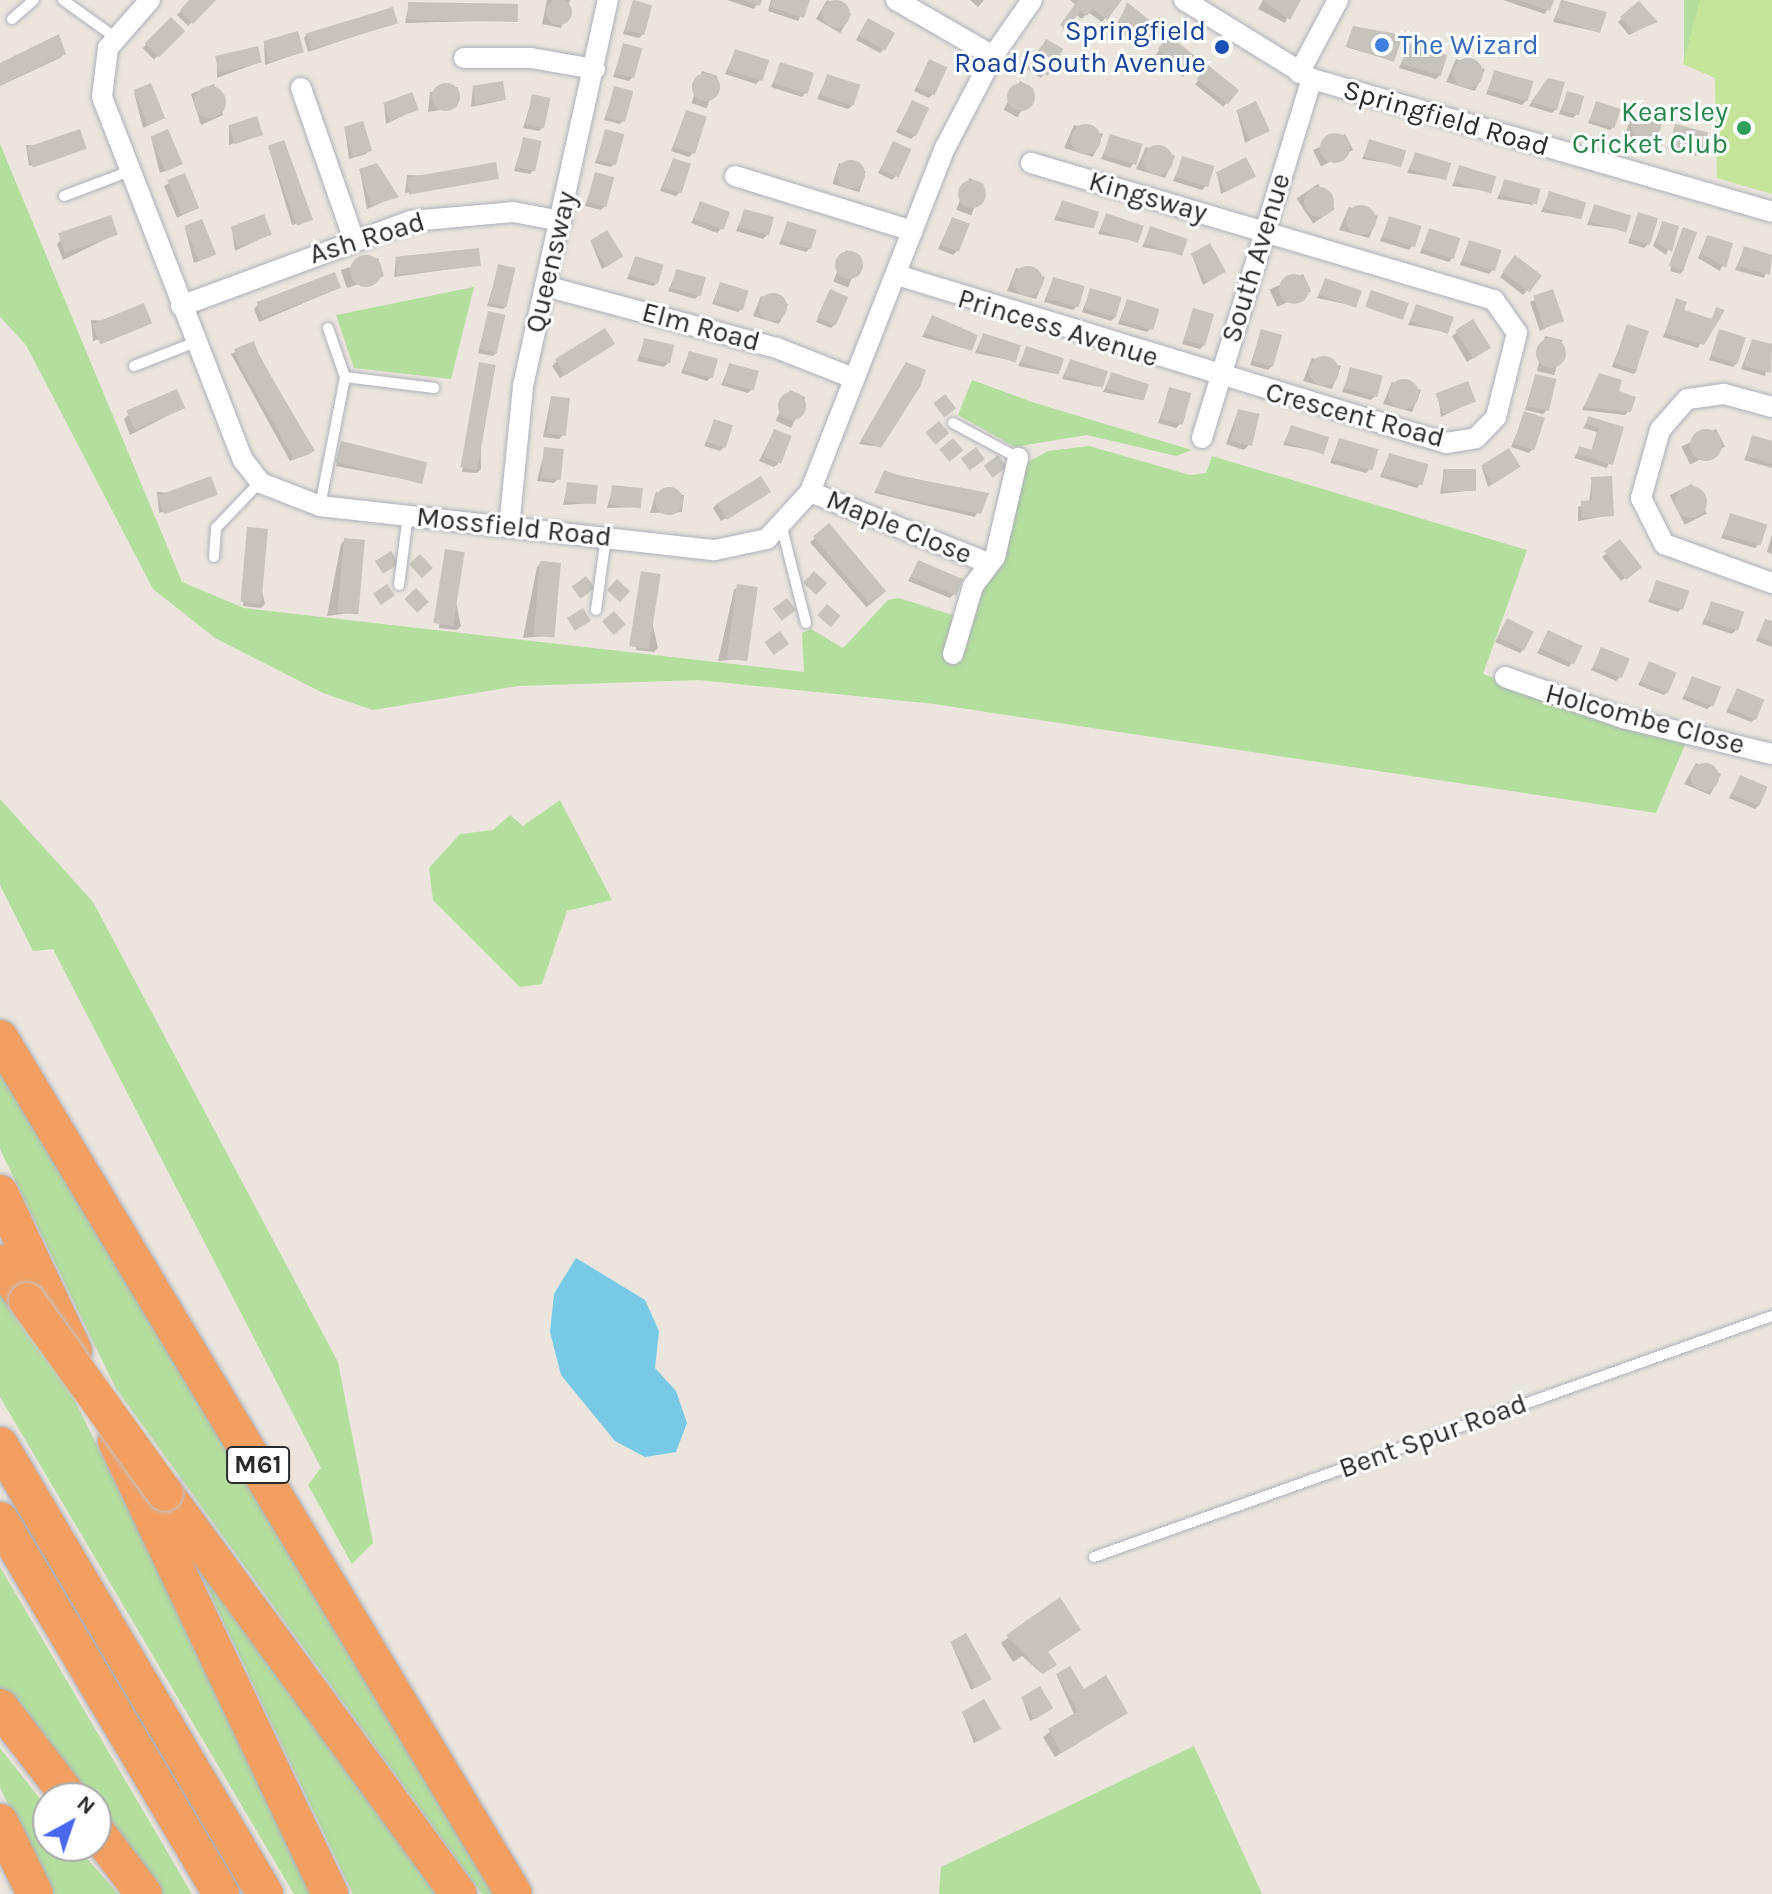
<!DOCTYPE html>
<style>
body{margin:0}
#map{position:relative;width:1772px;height:1894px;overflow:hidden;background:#ebe5dd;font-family:Karla,sans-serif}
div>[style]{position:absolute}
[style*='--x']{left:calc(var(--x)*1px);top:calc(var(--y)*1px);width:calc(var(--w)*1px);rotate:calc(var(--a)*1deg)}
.green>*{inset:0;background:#b4de9e;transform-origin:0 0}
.pitch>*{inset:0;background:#c5e49a}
.water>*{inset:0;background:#78c9e6}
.shadow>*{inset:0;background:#0003;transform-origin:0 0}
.building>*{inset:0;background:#c7c3bc;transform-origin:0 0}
.round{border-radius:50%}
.roads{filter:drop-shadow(0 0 2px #aeb0ba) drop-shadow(0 0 2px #aeb0ba)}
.lane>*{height:10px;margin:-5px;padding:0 5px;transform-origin:5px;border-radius:5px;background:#fff}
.street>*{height:20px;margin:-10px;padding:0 10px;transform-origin:10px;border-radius:10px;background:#fff}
.highway>*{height:36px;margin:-18px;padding:0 18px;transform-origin:18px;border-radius:18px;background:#f29f61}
.bridges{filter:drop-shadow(0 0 2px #c3c3c3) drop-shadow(0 0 2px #c3c3c3)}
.highway-bridge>*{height:36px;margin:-18px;padding:0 18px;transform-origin:18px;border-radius:18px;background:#f29f61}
.dots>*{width:22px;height:22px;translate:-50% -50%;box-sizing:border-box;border:4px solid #fff;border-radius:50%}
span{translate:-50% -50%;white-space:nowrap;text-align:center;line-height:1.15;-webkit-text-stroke:6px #fff;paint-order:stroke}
.shield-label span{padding:2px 6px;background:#fff;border:2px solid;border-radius:6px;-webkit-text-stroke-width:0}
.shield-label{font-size:26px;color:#2a2a2a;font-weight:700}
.transit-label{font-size:28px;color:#164399}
.right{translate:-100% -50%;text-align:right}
.shop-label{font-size:28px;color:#366cbe}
.left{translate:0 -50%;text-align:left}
.leisure-label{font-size:28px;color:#27864d}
.street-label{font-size:28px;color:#2a2a2a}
.north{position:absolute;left:32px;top:1782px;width:80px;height:80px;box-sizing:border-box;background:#fff;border:2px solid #aaa;border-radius:50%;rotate:40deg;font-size:22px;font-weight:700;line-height:32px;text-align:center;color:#2a2a2a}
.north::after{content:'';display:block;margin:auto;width:28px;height:36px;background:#4968ed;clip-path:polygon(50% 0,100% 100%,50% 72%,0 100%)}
</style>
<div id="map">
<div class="green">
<i style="left:1684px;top:0;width:16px;height:61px"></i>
<i style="clip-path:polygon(0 144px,182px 582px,244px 608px,804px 672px,802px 633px,811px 629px,843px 648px,888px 600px,899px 598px,956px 616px,944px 655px,962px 661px,981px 586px,1028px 462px,1048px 451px,1089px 446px,1190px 475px,1206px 473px,1212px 456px,1527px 550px,1483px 674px,1617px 723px,1688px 738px,1656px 813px,934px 704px,699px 680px,518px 686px,373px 710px,323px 693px,215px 638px,153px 589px,26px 345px,0 317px)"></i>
<i style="clip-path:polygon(474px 287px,451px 379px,354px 368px,336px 315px)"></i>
<i style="clip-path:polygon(972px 380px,1035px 403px,1192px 450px,1176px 456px,1087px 435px,1015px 447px,958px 415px)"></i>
<i style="clip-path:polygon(0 799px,93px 902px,338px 1362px,373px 1543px,352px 1564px,308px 1485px,321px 1468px,53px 949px,33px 951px,0 885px)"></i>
<i style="clip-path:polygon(560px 800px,612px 900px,567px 911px,542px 984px,520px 987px,433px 900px,429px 868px,460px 834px,493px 830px,510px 815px,523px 826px)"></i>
<i style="clip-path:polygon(0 1060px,497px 1894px,482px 1894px,115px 1387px,0 1149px)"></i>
<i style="clip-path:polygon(0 1284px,57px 1364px,317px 1894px,294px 1894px,0 1397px)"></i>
<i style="clip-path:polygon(192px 1556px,442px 1894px,353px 1894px)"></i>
<i style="clip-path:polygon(0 1567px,192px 1894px,158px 1894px,96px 1814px,96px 1798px,84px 1798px,0 1689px)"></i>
<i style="clip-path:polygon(1194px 1746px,1262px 1894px,939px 1894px,941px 1867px)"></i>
<i style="clip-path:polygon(0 1748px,48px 1809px,48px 1846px,76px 1846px,118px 1894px,53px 1894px,0 1788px)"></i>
</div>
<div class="pitch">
<i style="clip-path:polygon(1700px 0,1772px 0,1772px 194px,1717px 178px,1715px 78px,1683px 64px)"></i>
</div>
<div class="water">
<i style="clip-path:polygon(576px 1258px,645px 1300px,659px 1331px,655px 1368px,676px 1391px,687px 1423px,676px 1452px,645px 1457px,615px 1441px,561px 1375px,550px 1332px,554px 1294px)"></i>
</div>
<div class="shadow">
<i style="clip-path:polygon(192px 0,213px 0,188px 26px,177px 15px)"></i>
<i style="clip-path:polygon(547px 0,570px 0,561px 28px,542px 24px)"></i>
<i style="clip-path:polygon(727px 0,760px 0,754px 9px)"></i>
<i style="clip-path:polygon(771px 0,808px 0,798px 21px,768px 11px)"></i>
<i style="left:827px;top:0;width:28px;height:22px;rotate:30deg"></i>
<i style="clip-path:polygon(970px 0,984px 0,978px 7px)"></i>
<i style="clip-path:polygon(1070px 0,1119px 0,1102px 22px,1088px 12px,1082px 19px,1075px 14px,1061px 32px,1076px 5px)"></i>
<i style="clip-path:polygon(1263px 0,1295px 0,1285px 23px,1258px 9px)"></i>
<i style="clip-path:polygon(1503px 0,1552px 0,1545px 14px)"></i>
<i style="clip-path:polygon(1562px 0,1605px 13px,1598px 32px,1553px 22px)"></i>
<i style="clip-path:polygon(633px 2px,643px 34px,639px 38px,623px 34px)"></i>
<i style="clip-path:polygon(1639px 3px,1655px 22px,1629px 35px,1618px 22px)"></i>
<i style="clip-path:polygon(409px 4px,522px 20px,405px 23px)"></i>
<i style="clip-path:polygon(1127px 5px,1160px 31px,1146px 48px,1114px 30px)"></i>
<i style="left:171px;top:20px;width:16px;height:40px;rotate:45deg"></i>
<i style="clip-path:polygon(868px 20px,884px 49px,880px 53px,856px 40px)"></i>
<i style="clip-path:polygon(396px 22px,308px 52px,304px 38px,307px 34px)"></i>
<i style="clip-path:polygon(1352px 30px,1393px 61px,1346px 47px)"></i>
<i style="clip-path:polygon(264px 42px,302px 52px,265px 65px)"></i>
<i style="clip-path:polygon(1166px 42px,1197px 61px,1183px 77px,1156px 54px)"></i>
<i style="clip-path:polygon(624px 45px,633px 77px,629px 81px,613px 77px)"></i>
<i style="clip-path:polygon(1042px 45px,1044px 74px,1041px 78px,1027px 69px)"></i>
<i style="clip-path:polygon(1409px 46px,1440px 75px,1436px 79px,1399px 68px)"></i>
<i style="clip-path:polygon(735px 51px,760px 80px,756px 84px,725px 74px)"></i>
<i style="clip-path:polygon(64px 54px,60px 58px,0 86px,0 64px)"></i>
<i style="clip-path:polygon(1456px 59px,1485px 69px,1475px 91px,1446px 82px)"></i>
<i style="clip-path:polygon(217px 60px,260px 62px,217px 78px)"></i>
<i style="clip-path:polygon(930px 61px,933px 94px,929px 98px,914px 91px)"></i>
<i style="clip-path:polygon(781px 64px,805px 93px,802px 97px,771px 87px)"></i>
<i style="left:1208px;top:68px;width:36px;height:21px;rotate:38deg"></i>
<i style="left:702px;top:71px;width:16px;height:34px;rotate:18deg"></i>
<i style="clip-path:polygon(1495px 72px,1526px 101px,1522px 105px,1486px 94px)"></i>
<i style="clip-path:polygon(827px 77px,852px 106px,848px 109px,817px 99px)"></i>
<i style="left:1020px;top:81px;width:16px;height:33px;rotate:30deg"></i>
<i style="clip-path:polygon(214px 84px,223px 115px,201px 125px,191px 94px)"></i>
<i style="clip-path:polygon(1544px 84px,1556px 109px,1552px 113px,1529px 106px)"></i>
<i style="clip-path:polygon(458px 87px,457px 107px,428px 112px,430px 92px)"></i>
<i style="clip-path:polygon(473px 87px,504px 100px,471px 107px)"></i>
<i style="clip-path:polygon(615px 89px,624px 120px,620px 124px,604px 120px)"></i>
<i style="clip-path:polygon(134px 92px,162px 118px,158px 121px,143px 128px)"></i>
<i style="clip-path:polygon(1567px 94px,1577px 114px,1573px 118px,1559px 114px)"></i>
<i style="clip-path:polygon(533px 96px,543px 127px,539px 131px,523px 128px)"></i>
<i style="clip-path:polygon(912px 102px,915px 135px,911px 139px,896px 132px)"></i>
<i style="clip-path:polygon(1596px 104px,1614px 126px,1610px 130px,1588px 123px)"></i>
<i style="clip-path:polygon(384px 105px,417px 109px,386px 124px)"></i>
<i style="clip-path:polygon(1237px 111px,1267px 131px,1245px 143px)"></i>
<i style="clip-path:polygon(686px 112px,693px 153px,689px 157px,671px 151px)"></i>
<i style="clip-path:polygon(1633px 113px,1663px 120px,1654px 143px,1625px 135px)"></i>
<i style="clip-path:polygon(229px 125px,260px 134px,229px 145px)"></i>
<i style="clip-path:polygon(1074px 125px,1103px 134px,1093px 157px,1064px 148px)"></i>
<i style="clip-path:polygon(1676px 126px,1700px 152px,1696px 156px,1667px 148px)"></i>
<i style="clip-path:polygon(345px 129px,369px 150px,366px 154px,349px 159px)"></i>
<i style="clip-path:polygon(606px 132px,615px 163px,611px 167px,595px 163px)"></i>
<i style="left:1345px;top:134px;width:18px;height:36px;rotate:63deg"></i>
<i style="clip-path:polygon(1111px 136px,1133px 164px,1130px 168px,1101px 159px)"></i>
<i style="clip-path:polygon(151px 137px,180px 163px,176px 167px,160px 173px)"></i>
<i style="clip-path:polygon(524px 139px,534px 170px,530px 174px,514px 171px)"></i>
<i style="clip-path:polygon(1370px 141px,1399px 165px,1362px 159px)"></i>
<i style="clip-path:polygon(894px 143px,896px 176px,892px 180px,878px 173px)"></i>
<i style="clip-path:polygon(26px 145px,85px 148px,29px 166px)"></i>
<i style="clip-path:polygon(1146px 147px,1175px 156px,1165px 178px,1136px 169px)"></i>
<i style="clip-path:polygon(269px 148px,309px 219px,292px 225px)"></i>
<i style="clip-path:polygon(1415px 155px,1445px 179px,1407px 173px)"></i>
<i style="clip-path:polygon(1183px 158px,1206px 186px,1202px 190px,1173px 181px)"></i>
<i style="clip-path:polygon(673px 160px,680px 192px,676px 196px,660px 191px)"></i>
<i style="left:839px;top:163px;width:28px;height:22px;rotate:17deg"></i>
<i style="clip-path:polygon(1460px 167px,1489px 191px,1452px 186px)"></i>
<i style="clip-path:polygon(360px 171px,397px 196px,367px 209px)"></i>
<i style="clip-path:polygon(1217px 173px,1253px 177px,1221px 194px)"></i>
<i style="clip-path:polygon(596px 174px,605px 206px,601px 210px,585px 206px)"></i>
<i style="clip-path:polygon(407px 175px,496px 178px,405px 193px)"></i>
<i style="clip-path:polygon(184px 176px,196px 208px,177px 218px,164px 186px)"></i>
<i style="left:969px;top:178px;width:16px;height:34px;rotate:22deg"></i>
<i style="clip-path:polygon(1505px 181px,1534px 205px,1497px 199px)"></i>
<i style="left:1318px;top:184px;width:30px;height:26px;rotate:56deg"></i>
<i style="clip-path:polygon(1549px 194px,1579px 218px,1541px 212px)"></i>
<i style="clip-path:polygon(1062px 202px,1092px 228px,1054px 220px)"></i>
<i style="clip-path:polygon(701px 203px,721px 229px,717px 233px,691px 223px)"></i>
<i style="clip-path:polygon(1595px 206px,1624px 230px,1587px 225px)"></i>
<i style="clip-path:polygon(1349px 207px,1378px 216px,1369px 238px,1339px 230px)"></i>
<i style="clip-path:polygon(745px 211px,767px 235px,763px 239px,736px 231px)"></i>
<i style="clip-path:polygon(1639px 214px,1648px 244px,1644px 248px,1628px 243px)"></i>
<i style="clip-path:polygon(1106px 215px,1136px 241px,1098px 234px)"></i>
<i style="clip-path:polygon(1389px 218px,1412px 246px,1409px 250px,1380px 241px)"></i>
<i style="clip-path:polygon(952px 219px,957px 251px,953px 255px,938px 249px)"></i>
<i style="clip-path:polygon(1663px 223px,1677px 227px,1666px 255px,1653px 246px)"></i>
<i style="clip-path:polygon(788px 224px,810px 248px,806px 252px,779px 244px)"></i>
<i style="clip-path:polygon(185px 228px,214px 253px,210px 257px,194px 263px)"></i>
<i style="clip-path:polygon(1151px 229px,1181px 254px,1142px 247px)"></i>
<i style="clip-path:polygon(232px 230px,270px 234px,235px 251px)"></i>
<i style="clip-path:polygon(1429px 230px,1452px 258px,1449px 262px,1420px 253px)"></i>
<i style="clip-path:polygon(1683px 230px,1684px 270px,1680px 274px,1670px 271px)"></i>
<i style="clip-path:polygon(116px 234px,63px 260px,57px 244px,61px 240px)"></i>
<i style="clip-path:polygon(1707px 237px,1731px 244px,1720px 271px,1698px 258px)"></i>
<i style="clip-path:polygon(591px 242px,617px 260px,602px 269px)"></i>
<i style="clip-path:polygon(1469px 242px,1493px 270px,1489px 274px,1460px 265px)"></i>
<i style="clip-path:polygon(1744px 249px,1772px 257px,1764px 278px,1735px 270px)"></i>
<i style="left:846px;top:250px;width:16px;height:34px;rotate:22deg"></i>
<i style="clip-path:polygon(1192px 255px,1224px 272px,1203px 285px)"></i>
<i style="left:378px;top:258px;width:19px;height:39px;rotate:72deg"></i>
<i style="clip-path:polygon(396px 258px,479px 265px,394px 277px)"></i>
<i style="clip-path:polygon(635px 258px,657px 283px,653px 286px,627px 279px)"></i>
<i style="clip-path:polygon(1512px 261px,1539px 276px,1523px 295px,1500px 277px)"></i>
<i style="clip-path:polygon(499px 267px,507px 305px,503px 309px,487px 306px)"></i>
<i style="clip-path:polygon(1016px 268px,1045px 277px,1036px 299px,1007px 291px)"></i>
<i style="clip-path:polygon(677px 271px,699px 295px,695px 299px,668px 291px)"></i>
<i style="left:1303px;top:274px;width:19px;height:37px;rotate:65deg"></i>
<i style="clip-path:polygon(1053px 279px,1077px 306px,1073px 310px,1044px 302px)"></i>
<i style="clip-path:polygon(1325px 280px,1355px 306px,1317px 298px)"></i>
<i style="clip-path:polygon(720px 284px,742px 308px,738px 312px,712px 304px)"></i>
<i style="clip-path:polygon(339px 288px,259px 322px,254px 309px,258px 305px)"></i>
<i style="clip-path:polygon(1091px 290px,1115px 317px,1111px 321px,1082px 312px)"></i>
<i style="clip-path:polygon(831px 291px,835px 324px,831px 328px,816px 322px)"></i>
<i style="clip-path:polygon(1552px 292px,1562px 320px,1540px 331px,1530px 302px)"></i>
<i style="clip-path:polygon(761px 296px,788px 304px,779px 324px,753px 316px)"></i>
<i style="clip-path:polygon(1127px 301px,1151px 328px,1147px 332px,1118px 324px)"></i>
<i style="clip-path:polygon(1677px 301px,1682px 311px,1710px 321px,1716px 310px,1698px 348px,1663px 337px)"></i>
<i style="clip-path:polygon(1417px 306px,1447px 332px,1408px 325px)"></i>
<i style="clip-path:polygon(1194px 310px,1204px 345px,1200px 349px,1182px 344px)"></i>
<i style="clip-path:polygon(489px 313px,497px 352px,493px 356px,478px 353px)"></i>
<i style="clip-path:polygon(932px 317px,970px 350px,922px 337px)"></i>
<i style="clip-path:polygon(91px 320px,149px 323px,93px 341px)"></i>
<i style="clip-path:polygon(1473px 322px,1484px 351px,1467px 362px,1452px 336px)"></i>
<i style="clip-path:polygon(1627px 327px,1637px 370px,1634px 374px,1612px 367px)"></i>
<i style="clip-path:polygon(1262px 331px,1272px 366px,1268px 370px,1250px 365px)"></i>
<i style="clip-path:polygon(1720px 331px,1737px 363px,1733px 367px,1709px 360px)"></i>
<i style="clip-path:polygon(983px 335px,1014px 361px,975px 353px)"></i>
<i style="left:1545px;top:336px;width:18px;height:36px;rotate:13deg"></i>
<i style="clip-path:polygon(645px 340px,668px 363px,664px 367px,637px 361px)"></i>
<i style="clip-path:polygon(1752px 341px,1772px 346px,1765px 376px,1741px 369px)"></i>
<i style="clip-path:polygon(253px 344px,313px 451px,309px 454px,290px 461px,231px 354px)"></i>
<i style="clip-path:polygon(609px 347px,560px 378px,552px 366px,556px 362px)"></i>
<i style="clip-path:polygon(1027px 348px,1057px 374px,1018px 366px)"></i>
<i style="clip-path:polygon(689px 353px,711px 377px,707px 381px,681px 373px)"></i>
<i style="clip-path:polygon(1312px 358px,1341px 366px,1332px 389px,1303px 381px)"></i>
<i style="clip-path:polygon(1070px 361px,1100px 387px,1062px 379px)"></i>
<i style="clip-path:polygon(480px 364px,481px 469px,477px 473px,462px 472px)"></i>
<i style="clip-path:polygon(730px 365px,752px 389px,748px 393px,721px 385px)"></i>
<i style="clip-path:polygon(902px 369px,880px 447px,859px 444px)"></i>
<i style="clip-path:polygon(1351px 369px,1375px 396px,1371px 400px,1342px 392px)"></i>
<i style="clip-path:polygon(1112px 374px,1142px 400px,1103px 392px)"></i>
<i style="clip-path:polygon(1600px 375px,1629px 411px,1625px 415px,1582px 410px)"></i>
<i style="clip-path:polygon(1535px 376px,1547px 410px,1543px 414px,1525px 410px)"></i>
<i style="clip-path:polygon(1392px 382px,1421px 390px,1412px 412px,1383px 404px)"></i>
<i style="clip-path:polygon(1170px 389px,1180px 424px,1176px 428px,1158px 423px)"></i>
<i style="left:790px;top:390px;width:17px;height:34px;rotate:25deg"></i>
<i style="clip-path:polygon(1438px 396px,1473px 401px,1441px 417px)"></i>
<i style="clip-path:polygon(551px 398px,563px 435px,559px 439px,543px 437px)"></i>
<i style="clip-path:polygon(183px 408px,130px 435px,124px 419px,128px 415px)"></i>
<i style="clip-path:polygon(1238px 411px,1248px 446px,1244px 450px,1226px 444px)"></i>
<i style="clip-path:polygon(1525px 414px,1533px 449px,1529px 453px,1511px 447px)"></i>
<i style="clip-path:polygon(1589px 418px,1622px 428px,1607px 468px,1574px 458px,1580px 448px,1591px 452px,1597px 432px,1583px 428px)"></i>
<i style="clip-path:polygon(715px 421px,724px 447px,720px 451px,704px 446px)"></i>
<i style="clip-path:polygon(1291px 427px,1322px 452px,1283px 445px)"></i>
<i style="left:1716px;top:429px;width:20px;height:39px;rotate:63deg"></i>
<i style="clip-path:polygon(774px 431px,778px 464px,774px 467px,759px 461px)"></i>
<i style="clip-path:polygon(1753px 438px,1772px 443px,1772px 468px,1744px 460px)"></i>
<i style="clip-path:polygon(1339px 440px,1370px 469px,1366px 473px,1330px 463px)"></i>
<i style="clip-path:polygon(342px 443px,424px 483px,336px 466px)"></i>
<i style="clip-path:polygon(545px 449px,558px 479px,554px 483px,537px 481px)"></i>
<i style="clip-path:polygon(1389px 455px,1420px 484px,1417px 488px,1380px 477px)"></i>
<i style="clip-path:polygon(1482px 468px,1515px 470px,1488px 487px)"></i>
<i style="clip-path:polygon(1444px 471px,1475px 490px,1440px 494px)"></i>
<i style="clip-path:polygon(885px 472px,986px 495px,975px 517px,874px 493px)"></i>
<i style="clip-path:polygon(1592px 479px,1612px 515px,1578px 521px,1578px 507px,1589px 502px)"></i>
<i style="clip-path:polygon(568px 484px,595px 503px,563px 505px)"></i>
<i style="left:1692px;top:484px;width:33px;height:25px;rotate:63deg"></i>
<i style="clip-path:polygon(613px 487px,639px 507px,607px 508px)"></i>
<i style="clip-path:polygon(157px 492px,215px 495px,159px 513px)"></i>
<i style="clip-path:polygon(656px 492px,684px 495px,682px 512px,650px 513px)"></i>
<i style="clip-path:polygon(764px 496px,721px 521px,713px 508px,717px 504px)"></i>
<i style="clip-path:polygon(1731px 515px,1759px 544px,1755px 548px,1721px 538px)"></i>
<i style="left:829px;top:526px;width:86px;height:25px;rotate:49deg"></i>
<i style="clip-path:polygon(248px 529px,265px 604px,261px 608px,243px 606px)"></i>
<i style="clip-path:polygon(1772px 534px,1772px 554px,1767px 552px)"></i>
<i style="clip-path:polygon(345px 540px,349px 613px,327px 616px,341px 544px)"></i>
<i style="clip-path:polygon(1620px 542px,1635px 570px,1621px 581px,1602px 557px)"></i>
<i style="clip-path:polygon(445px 551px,461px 626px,457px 630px,439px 628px)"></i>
<i style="clip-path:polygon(919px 562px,954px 594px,950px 598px,908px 581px)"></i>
<i style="clip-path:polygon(541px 563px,544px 636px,523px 638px,537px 567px)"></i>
<i style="clip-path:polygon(641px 573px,658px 648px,654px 652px,636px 650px)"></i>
<i style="clip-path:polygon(1657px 582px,1682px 608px,1678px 612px,1648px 602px)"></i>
<i style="clip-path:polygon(738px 586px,739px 659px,718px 661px,734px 590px)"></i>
<i style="clip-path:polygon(1711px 604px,1736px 630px,1732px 634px,1702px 624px)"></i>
<i style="clip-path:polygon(1507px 621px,1524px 649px,1520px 653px,1495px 642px)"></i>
<i style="clip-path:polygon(1765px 621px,1772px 623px,1772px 647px,1756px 641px)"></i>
<i style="clip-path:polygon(1549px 632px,1572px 663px,1569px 667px,1537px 653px)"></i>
<i style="clip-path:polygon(1602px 650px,1620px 677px,1616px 681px,1591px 670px)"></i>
<i style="clip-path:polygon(1649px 664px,1667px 692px,1664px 695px,1638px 685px)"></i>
<i style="clip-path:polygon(1693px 678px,1711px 706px,1707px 709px,1682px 699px)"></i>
<i style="clip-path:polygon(1737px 691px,1755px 719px,1751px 722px,1726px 712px)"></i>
<i style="clip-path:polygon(1696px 763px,1721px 774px,1710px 795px,1684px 784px)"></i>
<i style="clip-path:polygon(1740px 777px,1759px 805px,1755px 809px,1729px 798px)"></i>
<i style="clip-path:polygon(1059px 1600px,1072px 1636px,1047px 1652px,1054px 1664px,1041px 1673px,1022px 1656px,1013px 1662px,1001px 1643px)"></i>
<i style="clip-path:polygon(951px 1643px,986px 1682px,971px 1690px)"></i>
<i style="clip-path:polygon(1057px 1676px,1126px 1712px,1055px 1757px,1043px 1737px,1074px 1714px)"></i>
<i style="clip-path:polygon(1022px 1698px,1046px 1712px,1030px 1721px)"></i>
<i style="clip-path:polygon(963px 1714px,995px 1731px,974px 1743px)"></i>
</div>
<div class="building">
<i class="round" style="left:546px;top:-1px;width:26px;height:26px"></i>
<i style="clip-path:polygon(189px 0,216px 0,193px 24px,180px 10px)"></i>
<i style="left:633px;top:0;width:20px;height:31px;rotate:15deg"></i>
<i style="clip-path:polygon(743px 0,762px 0,760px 6px)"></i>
<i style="clip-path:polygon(773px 0,810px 0,804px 18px,770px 7px)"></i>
<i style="clip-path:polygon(1078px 0,1122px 0,1107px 20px,1093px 9px,1087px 16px,1080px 11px,1066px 30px,1060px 25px)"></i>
<i style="clip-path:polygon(1263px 0,1301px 0,1290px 20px)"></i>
<i style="clip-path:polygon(1519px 0,1554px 0,1550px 11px)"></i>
<i style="clip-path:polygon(1561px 0,1607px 12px,1600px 33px,1555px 18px)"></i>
<i class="round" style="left:822px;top:0;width:28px;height:28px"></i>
<i style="clip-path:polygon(1639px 1px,1658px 22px,1633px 32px,1620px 17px)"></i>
<i style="left:408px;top:2px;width:110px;height:18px;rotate:1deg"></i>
<i style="clip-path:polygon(1127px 2px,1163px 31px,1151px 45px,1118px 26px)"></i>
<i style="left:393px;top:7px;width:17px;height:91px;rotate:73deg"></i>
<i style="left:171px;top:17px;width:20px;height:37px;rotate:45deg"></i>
<i style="left:868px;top:18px;width:31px;height:20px;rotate:29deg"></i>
<i style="clip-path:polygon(1353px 26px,1403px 35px,1394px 62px,1346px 46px)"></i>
<i style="left:298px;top:31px;width:22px;height:36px;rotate:74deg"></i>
<i style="clip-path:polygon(59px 34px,66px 54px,0 85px,0 63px)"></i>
<i style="left:1169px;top:35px;width:40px;height:18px;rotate:39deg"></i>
<i style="left:1046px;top:39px;width:20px;height:31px;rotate:30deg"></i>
<i style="left:623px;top:43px;width:20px;height:31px;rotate:15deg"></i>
<i style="left:1408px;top:43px;width:41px;height:22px;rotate:17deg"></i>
<i style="left:258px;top:46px;width:17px;height:44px;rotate:77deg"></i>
<i style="left:735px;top:49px;width:36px;height:22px;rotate:18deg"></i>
<i class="round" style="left:1453px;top:58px;width:30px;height:30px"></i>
<i style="left:929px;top:59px;width:20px;height:31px;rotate:24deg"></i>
<i style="left:780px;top:62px;width:36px;height:22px;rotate:18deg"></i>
<i style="left:1208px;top:65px;width:40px;height:18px;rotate:39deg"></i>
<i style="left:1494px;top:70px;width:41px;height:21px;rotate:16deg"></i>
<i class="round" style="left:692px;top:73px;width:28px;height:28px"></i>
<i style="left:827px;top:74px;width:35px;height:22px;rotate:18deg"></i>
<i style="clip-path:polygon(1548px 78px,1565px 82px,1557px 110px,1531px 102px)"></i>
<i style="left:503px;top:81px;width:19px;height:31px;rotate:81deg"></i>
<i style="left:151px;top:83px;width:38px;height:19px;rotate:68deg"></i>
<i class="round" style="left:1007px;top:83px;width:28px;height:28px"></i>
<i class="round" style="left:432px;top:83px;width:28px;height:28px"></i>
<i style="left:614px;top:86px;width:20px;height:32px;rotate:15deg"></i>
<i class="round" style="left:194px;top:86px;width:32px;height:32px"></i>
<i style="left:1567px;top:91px;width:18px;height:20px;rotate:16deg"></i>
<i style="left:412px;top:92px;width:19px;height:31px;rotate:69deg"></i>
<i style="left:532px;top:94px;width:19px;height:31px;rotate:12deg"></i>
<i style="left:912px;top:100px;width:19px;height:31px;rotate:25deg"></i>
<i style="left:1256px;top:101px;width:33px;height:22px;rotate:65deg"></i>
<i style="left:1596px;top:101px;width:26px;height:20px;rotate:18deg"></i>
<i class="round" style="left:1631px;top:110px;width:30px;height:30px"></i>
<i style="left:686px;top:110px;width:22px;height:39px;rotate:18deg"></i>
<i style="left:257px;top:116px;width:20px;height:30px;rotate:72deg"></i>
<i style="left:363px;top:121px;width:31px;height:20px;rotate:73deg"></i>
<i class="round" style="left:1071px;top:124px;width:30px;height:30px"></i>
<i style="left:1675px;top:124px;width:34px;height:22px;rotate:14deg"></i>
<i style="left:80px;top:129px;width:21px;height:57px;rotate:71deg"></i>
<i style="left:168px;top:129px;width:38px;height:19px;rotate:67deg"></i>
<i style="left:605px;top:129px;width:20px;height:32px;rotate:15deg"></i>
<i class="round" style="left:1320px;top:133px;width:30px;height:30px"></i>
<i style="left:1110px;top:134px;width:34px;height:22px;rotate:17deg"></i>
<i style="left:523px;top:137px;width:19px;height:31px;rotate:12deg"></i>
<i style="left:1369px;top:139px;width:39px;height:18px;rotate:17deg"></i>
<i style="left:284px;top:140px;width:85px;height:17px;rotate:70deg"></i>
<i style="left:893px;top:141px;width:20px;height:31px;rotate:24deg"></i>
<i class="round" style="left:1143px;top:145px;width:30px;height:30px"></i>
<i style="left:1415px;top:152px;width:38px;height:18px;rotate:17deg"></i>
<i style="left:1182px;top:156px;width:34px;height:22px;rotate:17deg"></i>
<i style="left:1246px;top:157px;width:22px;height:34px;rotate:63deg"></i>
<i style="left:673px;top:158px;width:19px;height:31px;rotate:18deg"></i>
<i class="round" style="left:837px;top:160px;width:28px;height:28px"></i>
<i style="left:496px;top:162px;width:17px;height:91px;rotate:80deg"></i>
<i style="clip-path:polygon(377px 163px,399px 197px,371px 206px,359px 169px)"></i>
<i style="left:1459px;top:165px;width:39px;height:18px;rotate:17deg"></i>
<i style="left:595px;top:172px;width:20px;height:31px;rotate:15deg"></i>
<i style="left:185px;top:173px;width:38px;height:19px;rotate:68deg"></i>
<i style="left:1504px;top:179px;width:38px;height:16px;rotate:15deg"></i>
<i class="round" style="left:958px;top:180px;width:28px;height:28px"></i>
<i class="round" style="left:1304px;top:187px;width:30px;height:30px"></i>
<i style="left:1549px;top:191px;width:39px;height:18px;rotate:17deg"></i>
<i style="left:1062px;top:200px;width:39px;height:17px;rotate:18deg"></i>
<i style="left:700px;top:201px;width:32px;height:19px;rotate:20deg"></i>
<i style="left:1594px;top:204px;width:39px;height:18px;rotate:17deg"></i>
<i class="round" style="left:1346px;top:205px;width:30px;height:30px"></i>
<i style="left:744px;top:209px;width:31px;height:19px;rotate:15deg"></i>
<i style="left:1638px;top:212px;width:21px;height:28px;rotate:17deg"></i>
<i style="left:1106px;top:213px;width:40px;height:18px;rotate:19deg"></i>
<i style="left:264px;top:214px;width:22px;height:36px;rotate:69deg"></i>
<i style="left:111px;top:215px;width:21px;height:56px;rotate:71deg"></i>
<i style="left:1389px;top:216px;width:34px;height:22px;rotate:17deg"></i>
<i style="left:952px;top:217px;width:19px;height:30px;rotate:21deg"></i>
<i style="left:202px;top:219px;width:38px;height:19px;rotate:68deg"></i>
<i style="left:787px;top:221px;width:31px;height:20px;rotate:17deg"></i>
<i style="clip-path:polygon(1662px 221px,1679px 226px,1672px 252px,1656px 242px)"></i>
<i style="left:1150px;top:226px;width:40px;height:18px;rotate:19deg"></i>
<i style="left:1683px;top:227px;width:15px;height:41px;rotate:20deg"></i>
<i style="left:1429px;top:228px;width:33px;height:22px;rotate:18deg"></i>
<i style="left:607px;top:230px;width:31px;height:20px;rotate:58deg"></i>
<i style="clip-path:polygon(1707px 235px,1733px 243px,1726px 268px,1701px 253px)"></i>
<i style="left:1469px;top:240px;width:34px;height:22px;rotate:17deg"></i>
<i style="left:1210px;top:243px;width:33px;height:22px;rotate:61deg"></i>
<i style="clip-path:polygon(1744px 246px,1772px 255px,1770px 275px,1738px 266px)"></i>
<i style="left:479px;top:248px;width:18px;height:84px;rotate:84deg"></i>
<i class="round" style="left:835px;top:251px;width:28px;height:28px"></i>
<i style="left:1515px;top:255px;width:34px;height:21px;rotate:37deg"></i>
<i class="round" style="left:350px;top:255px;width:32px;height:32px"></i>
<i style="left:635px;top:256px;width:30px;height:20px;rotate:17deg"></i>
<i style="left:498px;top:264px;width:18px;height:40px;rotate:13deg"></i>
<i class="round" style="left:1013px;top:266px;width:30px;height:30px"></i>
<i style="left:676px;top:269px;width:31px;height:20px;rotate:15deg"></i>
<i style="left:335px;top:272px;width:17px;height:84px;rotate:69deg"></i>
<i class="round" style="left:1279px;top:274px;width:30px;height:30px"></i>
<i style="left:1053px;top:277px;width:33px;height:22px;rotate:16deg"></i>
<i style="left:1325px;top:278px;width:39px;height:18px;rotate:19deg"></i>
<i style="left:720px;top:282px;width:30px;height:20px;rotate:17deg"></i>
<i style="left:1090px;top:288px;width:33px;height:21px;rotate:16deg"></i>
<i style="left:830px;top:289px;width:20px;height:31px;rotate:24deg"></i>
<i style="left:1553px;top:289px;width:34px;height:21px;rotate:71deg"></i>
<i style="left:1371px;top:290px;width:40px;height:18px;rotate:19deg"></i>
<i class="round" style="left:759px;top:293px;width:28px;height:28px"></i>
<i style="clip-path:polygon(1676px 298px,1687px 302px,1684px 310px,1712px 319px,1716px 307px,1725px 310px,1704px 345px,1665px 333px)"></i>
<i style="left:1127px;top:299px;width:34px;height:22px;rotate:17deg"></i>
<i style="left:144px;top:303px;width:22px;height:56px;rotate:68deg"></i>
<i style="left:1416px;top:304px;width:40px;height:18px;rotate:19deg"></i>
<i style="left:1193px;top:308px;width:22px;height:33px;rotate:16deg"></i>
<i style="left:488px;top:311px;width:18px;height:39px;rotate:13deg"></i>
<i style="clip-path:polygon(932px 315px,978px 335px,972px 351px,924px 333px)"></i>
<i style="left:1473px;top:319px;width:34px;height:21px;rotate:58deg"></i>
<i style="left:1627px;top:324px;width:23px;height:41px;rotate:18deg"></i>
<i style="left:605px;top:328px;width:19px;height:59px;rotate:58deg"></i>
<i style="left:1261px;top:329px;width:22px;height:33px;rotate:16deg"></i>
<i style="left:1719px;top:329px;width:28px;height:28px;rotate:17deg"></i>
<i style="left:983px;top:333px;width:40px;height:18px;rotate:18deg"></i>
<i class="round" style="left:1536px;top:338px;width:30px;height:30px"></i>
<i style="left:644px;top:338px;width:31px;height:19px;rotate:13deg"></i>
<i style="clip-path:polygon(1752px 339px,1772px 344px,1771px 373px,1744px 366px)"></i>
<i style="clip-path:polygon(254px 341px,260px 358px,315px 451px,294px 459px,240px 365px,234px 349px)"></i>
<i style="left:1026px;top:346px;width:40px;height:17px;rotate:18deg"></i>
<i style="left:689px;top:351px;width:30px;height:20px;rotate:15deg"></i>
<i class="round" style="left:1309px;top:356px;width:30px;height:30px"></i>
<i style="left:1070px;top:359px;width:40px;height:17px;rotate:18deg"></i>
<i style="left:479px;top:362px;width:17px;height:107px;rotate:10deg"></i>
<i style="clip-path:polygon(906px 362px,926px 370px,920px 387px,881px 448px,861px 440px)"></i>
<i style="left:729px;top:363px;width:31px;height:20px;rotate:15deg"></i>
<i style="left:1350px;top:367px;width:34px;height:22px;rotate:15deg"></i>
<i style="left:1111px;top:372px;width:40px;height:17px;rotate:18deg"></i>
<i style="clip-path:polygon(1599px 373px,1622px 380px,1619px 391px,1636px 397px,1631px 412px,1584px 407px)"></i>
<i style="left:1535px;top:374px;width:22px;height:33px;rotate:13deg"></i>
<i class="round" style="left:1389px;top:379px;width:30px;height:30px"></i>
<i style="left:1468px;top:381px;width:22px;height:35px;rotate:69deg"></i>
<i style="left:1169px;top:387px;width:23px;height:33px;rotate:15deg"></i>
<i style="left:177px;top:389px;width:21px;height:55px;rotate:67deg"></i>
<i class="round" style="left:778px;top:392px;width:28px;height:28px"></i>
<i style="left:945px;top:394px;width:18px;height:15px;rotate:52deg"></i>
<i style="left:551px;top:396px;width:19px;height:38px;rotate:6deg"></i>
<i style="left:1238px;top:409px;width:22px;height:33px;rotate:13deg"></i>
<i style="left:1524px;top:411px;width:22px;height:34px;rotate:18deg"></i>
<i style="clip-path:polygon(1588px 416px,1624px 427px,1613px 465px,1577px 454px,1579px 446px,1592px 450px,1599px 428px,1586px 424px)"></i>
<i style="left:714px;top:419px;width:20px;height:24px;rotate:18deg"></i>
<i style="left:939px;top:421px;width:16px;height:18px;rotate:50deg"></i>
<i style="left:1291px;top:425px;width:40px;height:18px;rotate:18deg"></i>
<i class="round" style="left:1690px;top:429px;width:32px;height:32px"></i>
<i style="left:774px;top:429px;width:19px;height:30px;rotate:21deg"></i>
<i style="clip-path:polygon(1752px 435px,1772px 441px,1772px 464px,1746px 456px)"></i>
<i style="left:953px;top:438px;width:16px;height:18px;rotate:50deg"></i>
<i style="left:1339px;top:438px;width:41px;height:22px;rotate:16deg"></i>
<i style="left:341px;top:441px;width:89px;height:22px;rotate:14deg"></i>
<i style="left:544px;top:447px;width:20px;height:31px;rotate:6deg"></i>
<i style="left:976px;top:447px;width:15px;height:19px;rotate:53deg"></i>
<i style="left:1509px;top:448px;width:22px;height:33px;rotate:58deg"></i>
<i style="left:1389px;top:453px;width:41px;height:22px;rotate:16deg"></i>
<i style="left:998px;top:455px;width:15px;height:18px;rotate:53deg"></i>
<i style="left:1443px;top:469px;width:33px;height:22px"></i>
<i style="clip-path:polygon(884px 470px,900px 476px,989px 493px,981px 514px,892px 496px,876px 490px)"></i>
<i style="left:211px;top:476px;width:20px;height:57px;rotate:70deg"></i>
<i style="left:761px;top:476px;width:19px;height:52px;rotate:58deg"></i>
<i style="clip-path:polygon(1612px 476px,1614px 516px,1582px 518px,1581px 501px,1592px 500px,1591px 477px)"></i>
<i style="left:567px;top:482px;width:31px;height:19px;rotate:6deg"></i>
<i style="left:612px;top:485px;width:31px;height:20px;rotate:6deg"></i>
<i class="round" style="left:1675px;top:486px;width:32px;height:32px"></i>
<i class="round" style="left:655px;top:487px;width:28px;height:28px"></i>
<i style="left:1730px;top:513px;width:39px;height:22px;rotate:17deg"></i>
<i style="left:829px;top:523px;width:89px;height:21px;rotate:50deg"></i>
<i style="left:247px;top:527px;width:21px;height:75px;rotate:5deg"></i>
<i style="left:344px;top:538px;width:21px;height:75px;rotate:5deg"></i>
<i style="left:1620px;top:539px;width:36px;height:20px;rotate:52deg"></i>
<i style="left:445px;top:549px;width:20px;height:75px;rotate:9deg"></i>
<i style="left:391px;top:551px;width:15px;height:19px;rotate:58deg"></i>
<i style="left:420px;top:554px;width:19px;height:15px;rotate:47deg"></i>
<i style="left:918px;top:560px;width:49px;height:18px;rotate:23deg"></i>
<i style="left:540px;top:561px;width:21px;height:75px;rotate:5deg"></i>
<i style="left:641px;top:571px;width:20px;height:76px;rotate:9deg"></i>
<i style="left:814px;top:571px;width:18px;height:16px;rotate:43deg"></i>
<i style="left:586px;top:576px;width:15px;height:18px;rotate:53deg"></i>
<i style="left:617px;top:579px;width:18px;height:15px;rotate:43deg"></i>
<i style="left:1656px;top:580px;width:35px;height:20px;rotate:18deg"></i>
<i style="left:387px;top:584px;width:14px;height:17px;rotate:56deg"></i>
<i style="left:737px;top:584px;width:21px;height:75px;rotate:8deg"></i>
<i style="left:416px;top:588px;width:19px;height:16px;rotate:47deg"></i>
<i style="left:787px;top:598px;width:15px;height:18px;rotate:53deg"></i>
<i style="left:1711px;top:601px;width:35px;height:20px;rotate:18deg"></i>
<i style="left:827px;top:604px;width:18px;height:15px;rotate:41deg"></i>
<i style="left:583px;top:608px;width:15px;height:19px;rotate:58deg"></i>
<i style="left:614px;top:611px;width:18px;height:16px;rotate:49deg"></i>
<i style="left:1507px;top:618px;width:30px;height:21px;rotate:27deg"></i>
<i style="clip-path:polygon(1765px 619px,1772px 621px,1772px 642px,1758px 637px)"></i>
<i style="left:1548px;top:630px;width:38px;height:20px;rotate:25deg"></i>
<i style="left:780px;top:631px;width:16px;height:19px;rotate:55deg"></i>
<i style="left:1601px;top:647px;width:31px;height:21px;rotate:22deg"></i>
<i style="left:1649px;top:661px;width:30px;height:22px;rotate:23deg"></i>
<i style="left:1692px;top:676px;width:31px;height:21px;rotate:21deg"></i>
<i style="left:1737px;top:688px;width:30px;height:22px;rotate:23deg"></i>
<i class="round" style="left:1691px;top:763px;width:28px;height:28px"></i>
<i style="left:1740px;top:775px;width:30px;height:21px;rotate:23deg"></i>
<i style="clip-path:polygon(1060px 1597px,1081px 1630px,1048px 1651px,1057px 1665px,1043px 1674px,1006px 1635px)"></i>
<i style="left:966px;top:1633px;width:53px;height:18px;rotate:61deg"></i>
<i style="clip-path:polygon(1070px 1666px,1084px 1689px,1106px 1675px,1128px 1713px,1062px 1753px,1048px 1729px,1078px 1711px,1056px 1674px)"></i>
<i style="left:1040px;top:1686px;width:26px;height:22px;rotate:59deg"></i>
<i style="left:984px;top:1699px;width:34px;height:26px;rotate:60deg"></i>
</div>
<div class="roads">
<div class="lane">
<i style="--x:63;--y:0;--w:65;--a:35.6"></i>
<i style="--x:12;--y:19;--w:29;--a:-41"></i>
<i style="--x:64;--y:196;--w:71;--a:-20.7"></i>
<i style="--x:328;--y:328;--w:52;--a:70.9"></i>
<i style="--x:345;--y:377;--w:90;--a:7"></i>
<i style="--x:134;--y:366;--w:66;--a:-21.2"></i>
<i style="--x:953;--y:423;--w:74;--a:28.3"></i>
<i style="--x:320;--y:506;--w:131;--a:-79"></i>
<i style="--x:782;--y:528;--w:98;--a:75.8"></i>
<i style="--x:214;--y:557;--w:29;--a:-86"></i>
<i style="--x:216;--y:528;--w:64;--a:-46.3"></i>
<i style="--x:399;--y:585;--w:71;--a:-82.7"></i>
<i style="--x:596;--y:610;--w:74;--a:-82.2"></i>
<i style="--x:1094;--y:1557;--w:720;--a:-19.57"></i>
</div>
<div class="street">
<i style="--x:150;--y:0;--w:64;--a:131.2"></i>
<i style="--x:108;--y:48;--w:49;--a:97"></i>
<i style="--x:102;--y:97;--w:389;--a:68.8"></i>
<i style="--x:243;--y:460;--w:29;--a:52"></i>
<i style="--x:261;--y:483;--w:63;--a:21.3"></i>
<i style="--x:320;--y:506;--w:397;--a:6.4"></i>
<i style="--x:715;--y:550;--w:53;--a:-11.9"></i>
<i style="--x:767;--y:539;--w:64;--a:-47.5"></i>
<i style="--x:810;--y:492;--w:370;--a:-68.6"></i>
<i style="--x:945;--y:148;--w:104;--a:-62.4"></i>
<i style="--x:993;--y:56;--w:68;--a:-55.1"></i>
<i style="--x:896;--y:0;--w:112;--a:30"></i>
<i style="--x:1184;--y:0;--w:150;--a:31.7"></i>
<i style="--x:1312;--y:79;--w:479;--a:16.1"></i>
<i style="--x:464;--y:58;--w:67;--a:0"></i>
<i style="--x:531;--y:58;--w:65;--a:9.8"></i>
<i style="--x:1299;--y:73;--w:83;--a:-61.9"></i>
<i style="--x:301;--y:88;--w:158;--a:70.8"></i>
<i style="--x:735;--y:176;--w:186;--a:17.2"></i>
<i style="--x:897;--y:275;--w:574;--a:17.01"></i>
<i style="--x:1446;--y:443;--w:30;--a:-9"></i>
<i style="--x:1476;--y:438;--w:29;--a:-46"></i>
<i style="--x:1496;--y:417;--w:87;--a:-76"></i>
<i style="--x:1517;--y:333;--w:40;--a:-124.9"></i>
<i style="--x:1494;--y:300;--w:483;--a:-163.5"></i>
<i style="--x:545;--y:286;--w:240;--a:15"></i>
<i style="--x:777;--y:348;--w:82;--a:21.5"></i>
<i style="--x:181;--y:306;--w:245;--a:-20.3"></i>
<i style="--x:411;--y:221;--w:102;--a:-5"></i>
<i style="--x:513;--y:212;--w:49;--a:10.6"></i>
<i style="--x:1772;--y:407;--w:50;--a:-164.8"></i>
<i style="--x:1724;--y:394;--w:37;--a:172"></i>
<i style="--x:1687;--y:399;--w:41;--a:131.1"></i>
<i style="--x:1660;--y:430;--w:71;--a:105.6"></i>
<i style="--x:1641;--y:498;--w:51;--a:63.4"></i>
<i style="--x:1664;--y:544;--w:115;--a:19.9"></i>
<i style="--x:1202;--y:438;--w:375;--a:-73"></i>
<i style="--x:810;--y:492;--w:192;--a:21.7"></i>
<i style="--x:509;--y:527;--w:142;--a:-84.3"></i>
<i style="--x:523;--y:386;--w:395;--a:-77.6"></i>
<i style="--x:953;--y:654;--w:71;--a:-73.6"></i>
<i style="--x:973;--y:586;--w:36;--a:-53"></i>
<i style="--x:995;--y:557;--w:102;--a:-76.9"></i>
<i style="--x:1505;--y:677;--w:125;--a:19.2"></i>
<i style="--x:1623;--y:718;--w:153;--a:13.6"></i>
</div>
<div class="highway">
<i style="--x:0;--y:1038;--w:998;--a:59.02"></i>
<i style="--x:0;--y:1193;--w:174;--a:64.9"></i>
<i style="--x:0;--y:1263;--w:47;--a:54.6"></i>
<i style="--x:116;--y:1441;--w:501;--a:64.71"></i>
<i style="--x:0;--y:1445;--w:521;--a:59.45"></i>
<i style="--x:165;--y:1493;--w:497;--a:53.8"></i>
<i style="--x:0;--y:1520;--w:434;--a:59.4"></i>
<i style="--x:0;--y:1707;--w:115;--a:52.4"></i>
<i style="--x:0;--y:1822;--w:80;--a:64.1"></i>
<i style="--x:96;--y:1831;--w:79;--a:52.7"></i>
</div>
</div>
<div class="bridges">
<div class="highway-bridge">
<i style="--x:27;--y:1301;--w:236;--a:54.3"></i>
</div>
</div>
<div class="dots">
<i style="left:1382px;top:45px;background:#3f7fe0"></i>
<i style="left:1222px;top:47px;background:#1a4fb4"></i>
<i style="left:1744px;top:128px;background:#2e9e5b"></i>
</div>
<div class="shield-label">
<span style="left:258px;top:1465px">M61</span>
</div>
<div class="transit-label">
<span class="right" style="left:1206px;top:47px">Springfield<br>Road/South Avenue</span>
</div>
<div class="shop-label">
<span class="left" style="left:1398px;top:45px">The Wizard</span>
</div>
<div class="leisure-label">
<span class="right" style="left:1728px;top:128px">Kearsley<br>Cricket Club</span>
</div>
<div class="street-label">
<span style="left:1446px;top:118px;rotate:16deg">Springfield Road</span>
<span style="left:1148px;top:197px;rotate:16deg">Kingsway</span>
<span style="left:367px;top:238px;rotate:-17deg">Ash Road</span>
<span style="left:1256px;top:258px;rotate:-73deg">South Avenue</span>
<span style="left:551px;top:262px;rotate:-77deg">Queensway</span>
<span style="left:701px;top:327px;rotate:15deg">Elm Road</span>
<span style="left:1058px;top:328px;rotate:17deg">Princess Avenue</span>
<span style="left:1355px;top:415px;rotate:15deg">Crescent Road</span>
<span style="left:514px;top:527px;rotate:6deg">Mossfield Road</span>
<span style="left:899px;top:527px;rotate:22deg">Maple Close</span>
<span style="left:1645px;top:719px;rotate:15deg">Holcombe Close</span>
<span style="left:1433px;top:1436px;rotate:-20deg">Bent Spur Road</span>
</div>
<div class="north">N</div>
</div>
